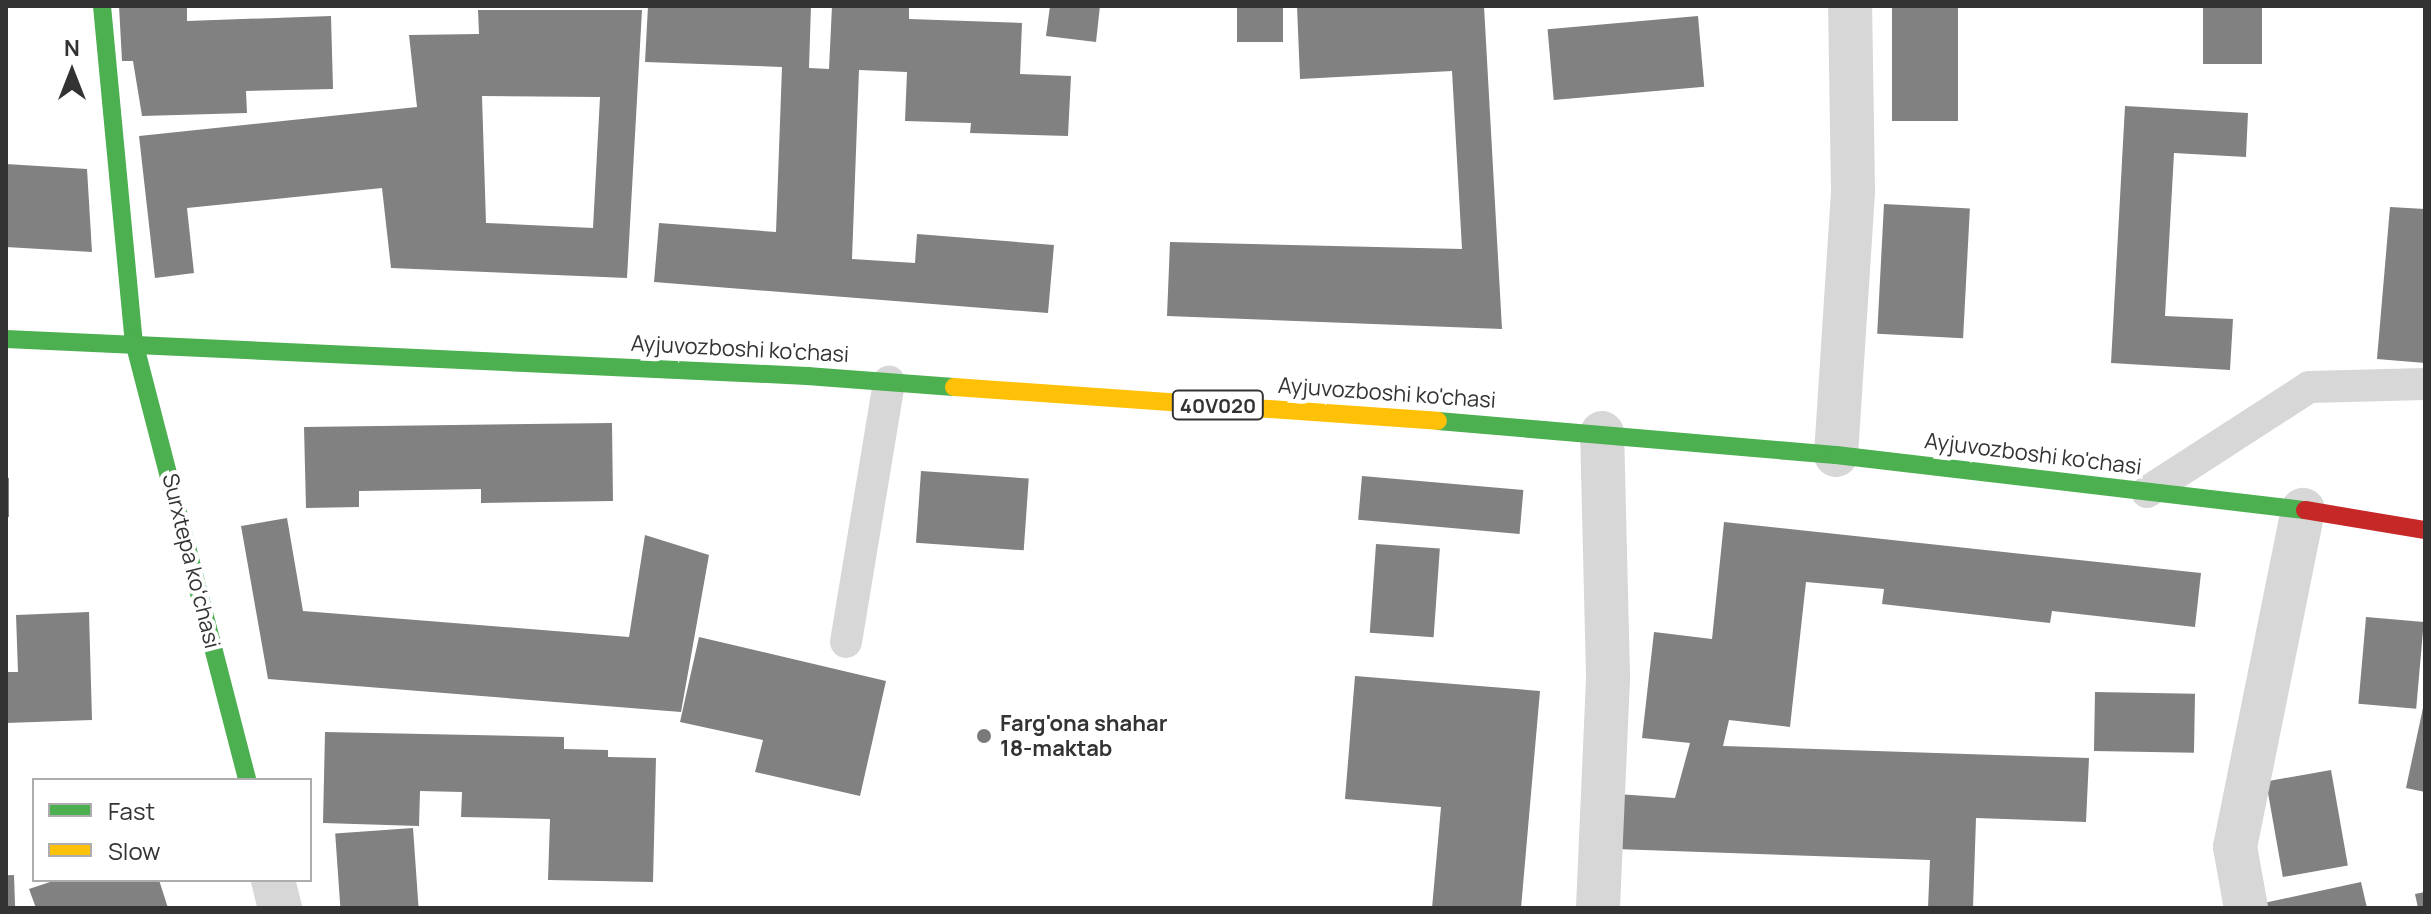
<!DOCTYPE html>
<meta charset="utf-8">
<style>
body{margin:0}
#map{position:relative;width:2431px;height:914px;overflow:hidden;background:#fff;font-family:Manrope,sans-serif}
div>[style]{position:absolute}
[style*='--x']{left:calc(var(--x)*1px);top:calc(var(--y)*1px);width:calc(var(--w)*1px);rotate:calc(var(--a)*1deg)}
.building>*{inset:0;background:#818181;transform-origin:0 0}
.lane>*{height:32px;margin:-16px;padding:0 16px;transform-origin:16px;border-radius:16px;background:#d7d7d7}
.street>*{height:44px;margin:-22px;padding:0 22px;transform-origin:22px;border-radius:22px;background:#d7d7d7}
.fast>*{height:18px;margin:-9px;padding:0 9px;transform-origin:9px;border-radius:9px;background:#4caf50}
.slow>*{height:18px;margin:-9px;padding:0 9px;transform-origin:9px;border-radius:9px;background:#ffc107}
.jam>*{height:18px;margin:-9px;padding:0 9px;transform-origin:9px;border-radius:9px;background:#c62828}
.dots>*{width:22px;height:22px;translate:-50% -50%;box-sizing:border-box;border:4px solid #fff;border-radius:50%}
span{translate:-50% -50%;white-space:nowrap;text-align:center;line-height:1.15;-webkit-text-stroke:8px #fff;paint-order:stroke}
.shield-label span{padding:2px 6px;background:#fff;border:2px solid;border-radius:6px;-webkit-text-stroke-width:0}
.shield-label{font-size:20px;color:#333;font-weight:700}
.street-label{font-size:22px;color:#333}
.poi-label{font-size:22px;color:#333;font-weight:700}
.left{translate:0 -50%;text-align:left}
.frame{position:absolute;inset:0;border:8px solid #333;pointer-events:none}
.legend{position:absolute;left:32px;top:778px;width:280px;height:104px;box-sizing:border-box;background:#fff;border:2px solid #adadad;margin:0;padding:10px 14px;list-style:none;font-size:24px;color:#333}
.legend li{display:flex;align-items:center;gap:16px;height:40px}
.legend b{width:40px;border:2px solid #adadad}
.north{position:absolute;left:32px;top:32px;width:80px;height:80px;-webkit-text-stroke:6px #fff;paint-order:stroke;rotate:0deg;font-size:22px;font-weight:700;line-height:32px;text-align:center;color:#333}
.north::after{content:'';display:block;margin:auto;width:28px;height:36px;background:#333;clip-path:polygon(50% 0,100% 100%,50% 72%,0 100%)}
</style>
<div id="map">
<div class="building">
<i style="clip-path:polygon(119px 6px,187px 6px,187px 21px,331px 16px,333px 89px,246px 91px,247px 113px,142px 116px,133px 61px,122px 61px)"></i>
<i style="clip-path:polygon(648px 6px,811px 6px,809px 68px,829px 69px,832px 6px,909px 6px,909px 19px,1022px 23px,1020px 74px,1071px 76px,1068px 136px,970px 133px,971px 123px,905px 121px,907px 72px,859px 70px,852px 259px,915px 263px,917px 234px,1054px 245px,1048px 313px,654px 282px,659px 223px,776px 232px,782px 67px,645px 62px)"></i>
<i style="clip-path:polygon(1050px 6px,1100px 6px,1096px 42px,1046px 36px)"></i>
<i style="left:1237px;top:6px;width:46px;height:36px"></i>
<i style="clip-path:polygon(1297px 6px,1484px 6px,1502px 329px,1167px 316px,1170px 242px,1462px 249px,1452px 71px,1300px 79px)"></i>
<i style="left:1892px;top:6px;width:66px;height:115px"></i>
<i style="left:2203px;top:6px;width:59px;height:58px"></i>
<i style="clip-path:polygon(evenodd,478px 10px,642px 10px,627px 278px,391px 268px,382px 188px,187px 208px,194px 273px,155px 278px,139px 136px,417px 107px,409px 35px,479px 34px,478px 10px,482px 96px,600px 97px,593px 228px,486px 223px,482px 96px)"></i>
<i style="left:1698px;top:16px;width:71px;height:151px;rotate:85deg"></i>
<i style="clip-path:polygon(2125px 106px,2248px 113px,2246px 157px,2174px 153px,2165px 316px,2233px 319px,2230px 370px,2111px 363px)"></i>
<i style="clip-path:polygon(6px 164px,87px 169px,92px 252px,6px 247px)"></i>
<i style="left:1884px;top:204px;width:86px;height:130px;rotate:3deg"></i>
<i style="clip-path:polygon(2390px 207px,2425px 209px,2425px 363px,2377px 359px)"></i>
<i style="clip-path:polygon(612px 423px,613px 501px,481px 503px,481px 489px,359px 491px,359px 507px,306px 508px,304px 427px)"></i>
<i style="left:921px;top:471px;width:108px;height:72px;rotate:4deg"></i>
<i style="left:1362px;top:476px;width:162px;height:44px;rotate:5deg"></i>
<i style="left:6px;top:478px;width:3px;height:39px"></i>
<i style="clip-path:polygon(287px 518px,303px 611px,629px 637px,645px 535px,709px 555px,681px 712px,268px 679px,241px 526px)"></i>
<i style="clip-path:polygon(1724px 522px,2201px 573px,2195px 627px,2052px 611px,2050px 623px,1882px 604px,1884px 589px,1806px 582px,1790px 727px,1729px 720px,1723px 746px,2089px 758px,2086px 822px,1976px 818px,1973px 908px,1928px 908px,1930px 860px,1615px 849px,1617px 794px,1675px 798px,1690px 743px,1642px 738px,1654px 632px,1712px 639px)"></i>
<i style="left:1376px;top:544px;width:64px;height:89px;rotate:4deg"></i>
<i style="clip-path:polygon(89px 612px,92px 720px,6px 723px,6px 672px,18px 672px,16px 615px)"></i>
<i style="left:2366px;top:617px;width:58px;height:87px;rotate:5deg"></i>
<i style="clip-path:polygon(699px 637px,886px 681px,860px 796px,755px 772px,763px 740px,680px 722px)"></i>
<i style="clip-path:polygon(1355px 676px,1540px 691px,1521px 908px,1432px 908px,1441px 807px,1345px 799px)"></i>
<i style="left:2095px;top:692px;width:100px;height:59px;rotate:1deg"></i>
<i style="clip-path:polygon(2424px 703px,2425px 704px,2425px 792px,2406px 788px)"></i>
<i style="clip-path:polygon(325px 732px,564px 737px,564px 749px,608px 750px,608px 757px,656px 758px,653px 882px,548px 880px,550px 819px,461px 817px,462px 792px,420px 791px,419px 826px,323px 823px)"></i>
<i style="left:2331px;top:770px;width:97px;height:66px;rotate:80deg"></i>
<i style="left:413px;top:828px;width:80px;height:78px;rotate:86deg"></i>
<i style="left:14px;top:875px;width:33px;height:8px;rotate:88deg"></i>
<i style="clip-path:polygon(56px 880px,159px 880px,168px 908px,36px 908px,29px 889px)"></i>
<i style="clip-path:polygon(2361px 882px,2367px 908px,2245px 908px,2245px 907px)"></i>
<i style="clip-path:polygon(2425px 892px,2425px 908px,2418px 908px,2415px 894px)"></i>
</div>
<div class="lane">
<i style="--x:2147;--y:492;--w:193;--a:-32.9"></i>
<i style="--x:2309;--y:387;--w:116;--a:-1.5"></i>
<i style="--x:846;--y:642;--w:264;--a:-80.6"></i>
</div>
<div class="street">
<i style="--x:1836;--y:455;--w:265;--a:-86.3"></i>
<i style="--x:1853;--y:191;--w:185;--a:-90.9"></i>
<i style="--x:273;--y:880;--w:29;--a:76"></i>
<i style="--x:1598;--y:908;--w:233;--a:-87.5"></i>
<i style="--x:1608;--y:675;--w:242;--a:-91.4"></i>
<i style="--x:2246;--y:908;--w:62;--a:-100.2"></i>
<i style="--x:2235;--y:847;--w:344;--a:-78.6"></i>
</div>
<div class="fast">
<i style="--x:102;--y:6;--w:338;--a:84.6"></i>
<i style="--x:134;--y:342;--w:452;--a:75.5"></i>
<i style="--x:6;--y:339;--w:802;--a:2.64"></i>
<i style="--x:807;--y:376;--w:147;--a:4.3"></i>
<i style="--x:1438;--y:421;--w:399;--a:4.9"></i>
<i style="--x:1836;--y:455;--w:472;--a:6.7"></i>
</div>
<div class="slow">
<i style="--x:954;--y:387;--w:485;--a:4"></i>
</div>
<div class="jam">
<i style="--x:2305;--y:510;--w:122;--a:9.5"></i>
</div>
<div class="dots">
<i style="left:984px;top:736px;background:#7a7a7a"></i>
</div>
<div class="shield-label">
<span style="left:1218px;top:405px">40V020</span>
</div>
<div class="street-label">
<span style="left:740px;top:349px;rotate:3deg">Ayjuvozboshi ko'chasi</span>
<span style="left:1387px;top:393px;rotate:4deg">Ayjuvozboshi ko'chasi</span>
<span style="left:2033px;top:454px;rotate:7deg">Ayjuvozboshi ko'chasi</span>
<span style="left:191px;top:561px;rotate:76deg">Surxtepa koʻchasi</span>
</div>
<div class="poi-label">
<span class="left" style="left:1000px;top:736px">Farg'ona shahar<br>18-maktab</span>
</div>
<div class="frame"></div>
<ul class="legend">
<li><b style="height:10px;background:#4caf50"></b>Fast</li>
<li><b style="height:10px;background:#ffc107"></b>Slow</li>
</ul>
<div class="north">N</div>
</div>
